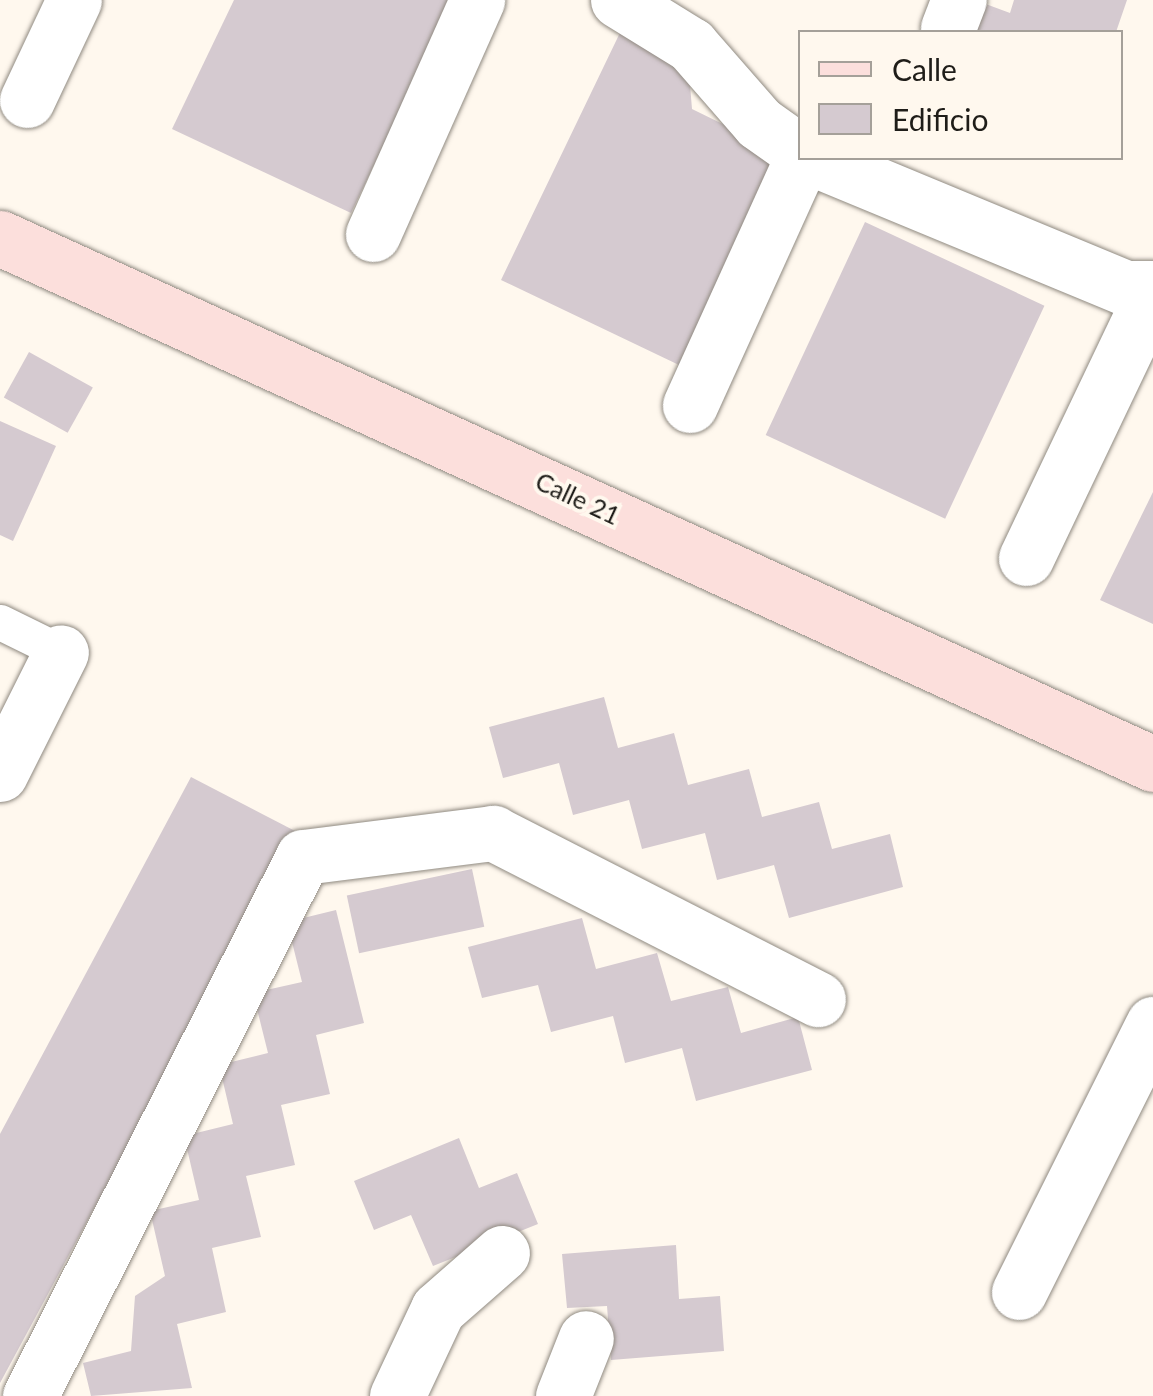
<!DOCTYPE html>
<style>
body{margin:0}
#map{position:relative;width:1153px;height:1396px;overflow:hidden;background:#fff8ee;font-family:Lato,sans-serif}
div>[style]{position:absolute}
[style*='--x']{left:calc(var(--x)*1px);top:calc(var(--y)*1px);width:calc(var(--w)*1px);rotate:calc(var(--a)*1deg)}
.building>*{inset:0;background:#d5cad0;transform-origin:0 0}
.roads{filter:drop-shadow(0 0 2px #908a81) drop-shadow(0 0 2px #908a81)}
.lane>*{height:35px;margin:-17.5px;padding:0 17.5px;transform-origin:17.5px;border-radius:17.5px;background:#fff}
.street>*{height:55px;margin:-27.5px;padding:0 27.5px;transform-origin:27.5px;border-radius:27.5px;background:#fff}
.secondary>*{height:55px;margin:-27.5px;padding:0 27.5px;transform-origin:27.5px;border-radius:27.5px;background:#fcdfdc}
span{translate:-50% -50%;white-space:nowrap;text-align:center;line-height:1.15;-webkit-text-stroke:8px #fff8ee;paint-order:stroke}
.street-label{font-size:25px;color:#1f1d19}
.legend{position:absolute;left:798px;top:30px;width:325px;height:130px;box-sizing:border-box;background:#fff8ee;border:2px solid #a5a099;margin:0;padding:12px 18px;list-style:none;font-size:30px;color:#1f1d19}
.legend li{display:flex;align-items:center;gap:20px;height:50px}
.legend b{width:50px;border:2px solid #a5a099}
</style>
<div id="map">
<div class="building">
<i style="clip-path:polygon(234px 0,453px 0,351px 213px,172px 129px)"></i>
<i style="clip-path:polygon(1014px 0,1127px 0,1116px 32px,973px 32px,983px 3px,1010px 13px)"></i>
<i style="clip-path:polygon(629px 14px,688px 60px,692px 109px,782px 153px,679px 365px,501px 280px)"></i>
<i style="left:865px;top:222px;width:198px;height:235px;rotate:25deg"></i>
<i style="left:29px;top:352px;width:73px;height:52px;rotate:29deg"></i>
<i style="clip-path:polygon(0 421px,56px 446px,13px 541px,0 535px)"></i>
<i style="clip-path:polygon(1153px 492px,1153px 624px,1100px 600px)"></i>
<i style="clip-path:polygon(604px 697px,618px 748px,674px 733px,688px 785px,749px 769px,762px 817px,819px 802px,832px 849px,890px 834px,903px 887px,789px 918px,774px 865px,717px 880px,705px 833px,642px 849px,629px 800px,573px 815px,559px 763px,503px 778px,489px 727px)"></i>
<i style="clip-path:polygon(191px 777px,297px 832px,0 1383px,0 1134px)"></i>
<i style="left:472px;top:869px;width:59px;height:128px;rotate:78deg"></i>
<i style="clip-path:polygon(336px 910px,364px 1023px,316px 1035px,330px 1094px,281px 1105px,295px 1165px,246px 1176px,261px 1237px,212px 1248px,226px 1312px,177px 1324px,192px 1388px,91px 1396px,83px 1363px,131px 1351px,135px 1296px,165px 1276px,150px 1211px,199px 1200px,184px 1136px,233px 1124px,219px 1065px,268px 1053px,253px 993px,302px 982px,287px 922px)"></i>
<i style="clip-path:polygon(582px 918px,596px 969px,657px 953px,671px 1001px,728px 987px,741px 1033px,798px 1017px,812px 1070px,696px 1101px,682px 1048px,625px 1063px,613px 1016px,551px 1032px,538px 985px,482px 998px,468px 947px)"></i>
<i style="clip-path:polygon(459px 1138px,479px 1188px,517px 1173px,538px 1224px,433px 1266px,411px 1215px,374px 1230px,354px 1181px)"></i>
<i style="clip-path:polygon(676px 1245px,679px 1299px,720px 1296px,724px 1351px,611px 1360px,607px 1306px,567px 1308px,562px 1254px)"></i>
</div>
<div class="roads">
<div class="lane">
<i style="--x:0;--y:622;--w:68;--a:26.2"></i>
</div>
<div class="street">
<i style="--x:618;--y:0;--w:86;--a:31.7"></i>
<i style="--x:691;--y:45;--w:103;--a:48.9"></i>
<i style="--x:759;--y:123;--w:50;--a:35.3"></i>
<i style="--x:948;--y:28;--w:30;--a:-69"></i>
<i style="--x:27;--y:100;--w:110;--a:-64.8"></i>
<i style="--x:812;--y:158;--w:340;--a:22.5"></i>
<i style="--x:1126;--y:288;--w:27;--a:0"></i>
<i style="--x:373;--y:234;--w:256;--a:-66"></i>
<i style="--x:690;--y:405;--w:271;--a:-65.6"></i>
<i style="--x:1026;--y:558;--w:295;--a:-64.5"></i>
<i style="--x:0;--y:774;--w:136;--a:-63.4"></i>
<i style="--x:1019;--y:1292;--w:300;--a:-63.4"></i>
<i style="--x:30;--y:1396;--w:604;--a:-63.14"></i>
<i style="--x:303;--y:857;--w:192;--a:-7.2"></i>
<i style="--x:493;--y:833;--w:365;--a:27.1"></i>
<i style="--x:397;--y:1396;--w:96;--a:-64.8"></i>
<i style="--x:438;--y:1309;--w:85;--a:-41.2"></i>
<i style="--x:563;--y:1396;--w:62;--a:-68.4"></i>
</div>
<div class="secondary">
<i style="--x:0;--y:238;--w:1267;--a:24.52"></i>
</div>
</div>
<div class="street-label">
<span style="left:578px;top:498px;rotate:25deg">Calle 21</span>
</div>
<ul class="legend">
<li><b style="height:12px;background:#fcdfdc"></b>Calle</li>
<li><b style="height:28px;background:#d5cad0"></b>Edificio</li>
</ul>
</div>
